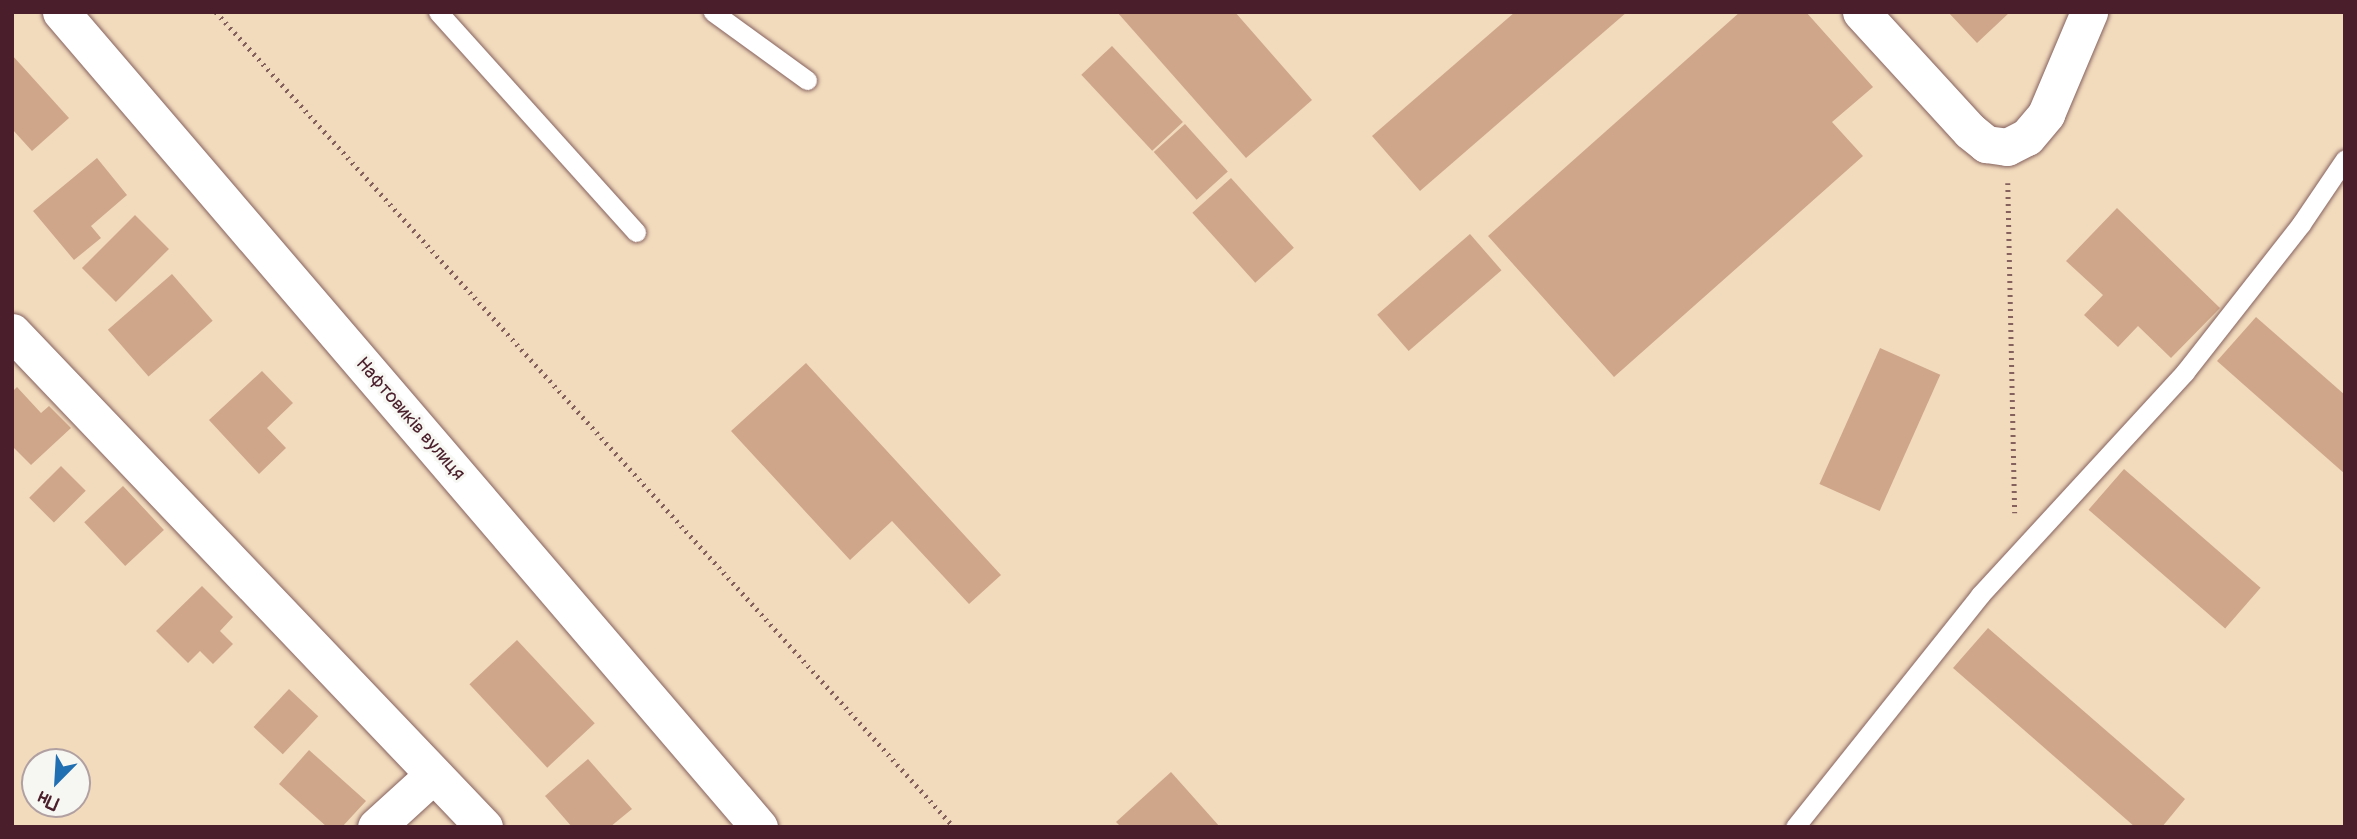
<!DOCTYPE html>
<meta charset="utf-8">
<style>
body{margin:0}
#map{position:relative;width:2357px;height:839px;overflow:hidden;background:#f2dbbd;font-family:Pangolin,sans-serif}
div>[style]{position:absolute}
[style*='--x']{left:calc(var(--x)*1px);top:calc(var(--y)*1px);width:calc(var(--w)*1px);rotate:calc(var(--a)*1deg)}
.building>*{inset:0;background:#cfa689;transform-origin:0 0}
.path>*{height:4.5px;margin-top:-2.25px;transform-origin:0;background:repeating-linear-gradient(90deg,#85615e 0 2px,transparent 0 7px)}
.roads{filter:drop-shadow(0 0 2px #85615e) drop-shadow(0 0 2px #85615e)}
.lane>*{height:19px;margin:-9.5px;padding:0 9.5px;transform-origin:9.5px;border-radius:9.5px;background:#fff}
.street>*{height:37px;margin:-18.5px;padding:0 18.5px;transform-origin:18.5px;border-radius:18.5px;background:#fff}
span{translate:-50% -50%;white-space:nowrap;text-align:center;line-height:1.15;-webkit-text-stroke:6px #f6f6f2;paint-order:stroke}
.street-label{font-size:19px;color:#4a1f2b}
.frame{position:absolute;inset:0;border:14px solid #4a1f2b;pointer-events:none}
.north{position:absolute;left:21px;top:748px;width:70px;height:70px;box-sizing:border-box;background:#f6f6f2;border:2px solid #b1a0a2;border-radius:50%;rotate:204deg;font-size:19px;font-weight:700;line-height:28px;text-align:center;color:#4a1f2b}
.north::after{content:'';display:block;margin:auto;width:24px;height:32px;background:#1f6fb2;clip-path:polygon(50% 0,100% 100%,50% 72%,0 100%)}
</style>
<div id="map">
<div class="building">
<i style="clip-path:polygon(1117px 12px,1235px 12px,1312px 100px,1246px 158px)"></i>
<i style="clip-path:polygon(1515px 12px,1627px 12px,1420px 191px,1372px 136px)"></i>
<i style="clip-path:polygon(1740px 12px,1806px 12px,1873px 87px,1832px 122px,1863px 156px,1614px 377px,1488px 236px)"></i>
<i style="clip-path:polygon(1948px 12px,2010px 12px,1977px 43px)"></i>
<i style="left:1112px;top:46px;width:104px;height:42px;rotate:47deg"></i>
<i style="clip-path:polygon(12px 55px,69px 118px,32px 151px,12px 129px)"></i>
<i style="left:1185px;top:124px;width:64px;height:42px;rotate:48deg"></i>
<i style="clip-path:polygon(97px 158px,127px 195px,91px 226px,101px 238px,74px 260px,33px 211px)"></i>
<i style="left:1231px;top:178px;width:94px;height:52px;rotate:48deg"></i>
<i style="clip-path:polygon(2117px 208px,2220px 308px,2171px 358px,2138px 326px,2118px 347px,2084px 315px,2103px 295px,2066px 261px)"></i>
<i style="left:135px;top:215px;width:48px;height:75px;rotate:45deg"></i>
<i style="left:1470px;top:234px;width:48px;height:123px;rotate:49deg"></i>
<i style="left:172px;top:274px;width:62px;height:85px;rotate:49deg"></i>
<i style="clip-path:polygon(2256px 317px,2345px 395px,2345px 474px,2217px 361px)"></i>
<i style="left:1880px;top:348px;width:66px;height:149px;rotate:24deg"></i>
<i style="clip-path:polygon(806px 363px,1001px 575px,969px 604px,892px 521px,850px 560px,731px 431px)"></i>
<i style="clip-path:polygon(262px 371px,293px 403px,267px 428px,286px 448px,259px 474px,209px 420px)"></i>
<i style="clip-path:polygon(17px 387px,41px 413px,49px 406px,71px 428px,31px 465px,12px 446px,12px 392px)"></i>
<i style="left:61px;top:466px;width:35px;height:45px;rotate:45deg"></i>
<i style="left:2124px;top:469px;width:181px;height:54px;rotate:41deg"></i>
<i style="left:123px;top:486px;width:60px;height:53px;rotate:47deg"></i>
<i style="clip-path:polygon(202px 586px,233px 617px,220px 631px,233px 644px,213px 664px,200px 651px,188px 663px,156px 631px)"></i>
<i style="clip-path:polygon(1988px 628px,2185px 799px,2162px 827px,2135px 827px,1953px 668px)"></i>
<i style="left:517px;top:640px;width:114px;height:65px;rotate:47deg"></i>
<i style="left:289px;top:689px;width:40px;height:52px;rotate:43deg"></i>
<i style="clip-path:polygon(309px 750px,366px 801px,342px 827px,327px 827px,279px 784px)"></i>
<i style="clip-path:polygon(588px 759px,632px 809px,610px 827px,572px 827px,545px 796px)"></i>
<i style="clip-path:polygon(1171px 772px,1220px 827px,1121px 827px,1116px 822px)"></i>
</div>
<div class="path">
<i style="--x:216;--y:12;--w:1099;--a:47.84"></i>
<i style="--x:2008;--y:183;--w:330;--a:88.8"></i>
</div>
<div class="roads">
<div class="lane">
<i style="--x:438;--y:12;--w:296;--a:48"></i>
<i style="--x:713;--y:12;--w:116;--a:35.9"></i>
<i style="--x:1795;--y:827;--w:297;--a:-51.4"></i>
<i style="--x:1980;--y:595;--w:303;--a:-47.4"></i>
<i style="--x:2185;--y:372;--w:188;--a:-51.9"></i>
<i style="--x:2301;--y:224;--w:78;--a:-55.9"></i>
</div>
<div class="street">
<i style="--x:61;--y:12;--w:1073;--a:49.42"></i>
<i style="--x:1861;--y:12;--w:161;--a:47.5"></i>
<i style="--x:1970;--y:131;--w:21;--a:39"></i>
<i style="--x:1986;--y:144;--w:21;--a:8"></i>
<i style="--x:2007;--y:147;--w:22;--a:-27"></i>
<i style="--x:2027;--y:137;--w:30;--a:-50"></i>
<i style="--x:2046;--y:114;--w:111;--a:-67.1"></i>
<i style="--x:12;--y:332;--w:684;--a:46.36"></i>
<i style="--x:376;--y:827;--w:77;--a:-42.4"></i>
</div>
</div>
<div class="street-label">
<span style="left:410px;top:419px;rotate:49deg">Нафтовиків вулиця</span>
</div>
<div class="frame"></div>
<div class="north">Пн</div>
</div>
